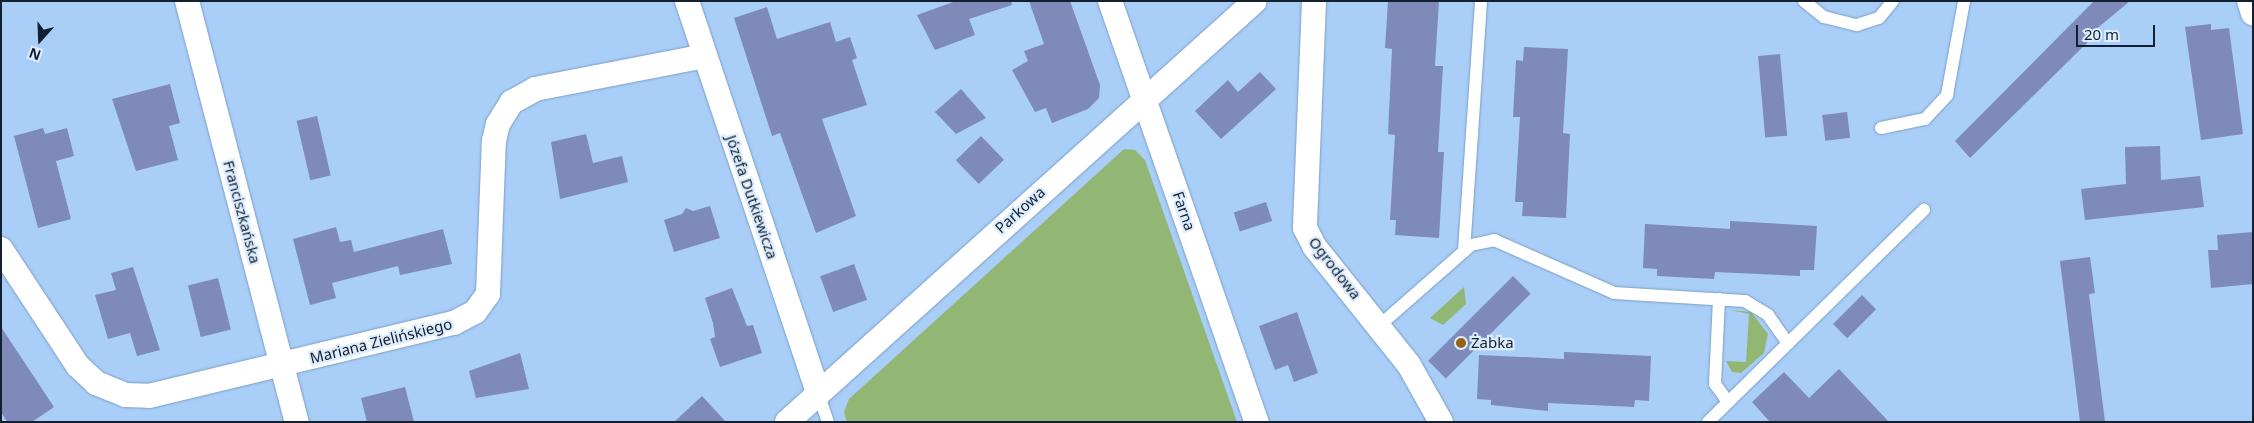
<!DOCTYPE html>
<meta charset="utf-8">
<style>
body{margin:0}
#map{position:relative;width:2254px;height:423px;overflow:hidden;background:#a9cef8;font-family:"Noto Sans",sans-serif}
div>[style]{position:absolute}
[style*='--x']{left:calc(var(--x)*1px);top:calc(var(--y)*1px);width:calc(var(--w)*1px);rotate:calc(var(--a)*1deg)}
.green>*{inset:0;background:#92b775}
.building>*{inset:0;background:#7e8ab9;transform-origin:0 0}
.roads{filter:drop-shadow(0 0 1px #7c9fc7) drop-shadow(0 0 1px #7c9fc7)}
.lane>*{height:12px;margin:-6px;padding:0 6px;transform-origin:6px;border-radius:6px;background:#fff}
.street>*{height:24px;margin:-12px;padding:0 12px;transform-origin:12px;border-radius:12px;background:#fff}
.dots>*{width:14px;height:14px;translate:-50% -50%;box-sizing:border-box;border:2px solid #deedfe;border-radius:50%}
span{translate:-50% -50%;white-space:nowrap;text-align:center;line-height:1.15;-webkit-text-stroke:4.5px #deedfe;paint-order:stroke}
.street-label{font-size:15px;color:#12202f}
.poi-label{font-size:15px;color:#12202f}
.left{translate:0 -50%;text-align:left}
.frame{position:absolute;inset:0;border:2px solid #12202f;pointer-events:none}
.north{position:absolute;left:15px;top:15px;width:50px;height:50px;-webkit-text-stroke:4px #deedfe;paint-order:stroke;rotate:200deg;font-size:14px;font-weight:700;line-height:20px;text-align:center;color:#12202f}
.north::after{content:'';display:block;margin:auto;width:18px;height:22px;background:#12202f;clip-path:polygon(50% 0,100% 100%,50% 72%,0 100%)}
.scale{position:absolute;left:2076px;top:25px;width:79px;height:22px;box-sizing:border-box;border:2px solid #12202f;border-top:0;padding-left:6px;font-size:15px;line-height:18px;white-space:nowrap;color:#12202f;-webkit-text-stroke:4px #deedfe;paint-order:stroke}
</style>
<div id="map">
<div class="green">
<i style="clip-path:polygon(1124px 149px,1135px 150px,1145px 160px,1237px 422px,847px 422px,844px 412px,849px 399px)"></i>
<i style="clip-path:polygon(1464px 287px,1466px 304px,1443px 325px,1430px 318px)"></i>
<i style="clip-path:polygon(1730px 310px,1751px 312px,1768px 334px,1764px 353px,1741px 373px,1732px 372px,1726px 361px,1746px 362px,1749px 314px)"></i>
</div>
<div class="building">
<i style="clip-path:polygon(956px 1px,1011px 1px,1012px 5px,969px 19px,975px 35px,935px 50px,917px 15px)"></i>
<i style="clip-path:polygon(1029px 1px,1070px 1px,1100px 85px,1099px 98px,1088px 109px,1052px 123px,1046px 108px,1035px 112px,1012px 70px,1028px 61px,1024px 51px,1044px 44px)"></i>
<i style="clip-path:polygon(1388px 1px,1439px 1px,1435px 66px,1443px 66px,1438px 152px,1444px 152px,1439px 238px,1395px 235px,1396px 220px,1390px 220px,1395px 135px,1388px 134px,1392px 49px,1385px 48px)"></i>
<i style="clip-path:polygon(2094px 1px,2130px 1px,2094px 31px,2097px 33px,1970px 158px,1955px 141px)"></i>
<i style="clip-path:polygon(767px 7px,777px 39px,830px 22px,836px 42px,850px 37px,857px 58px,852px 60px,867px 105px,822px 119px,856px 216px,816px 233px,780px 133px,772px 136px,734px 18px)"></i>
<i style="clip-path:polygon(2211px 24px,2211px 30px,2229px 28px,2243px 134px,2201px 140px,2185px 27px)"></i>
<i style="clip-path:polygon(1524px 47px,1568px 49px,1563px 133px,1570px 134px,1566px 218px,1522px 216px,1523px 202px,1515px 202px,1520px 117px,1513px 117px,1516px 60px,1523px 61px)"></i>
<i style="left:1780px;top:54px;width:82px;height:22px;rotate:85deg"></i>
<i style="clip-path:polygon(1260px 72px,1276px 89px,1221px 139px,1195px 111px,1228px 80px,1238px 92px)"></i>
<i style="clip-path:polygon(170px 84px,180px 123px,169px 126px,178px 160px,136px 171px,112px 99px)"></i>
<i style="clip-path:polygon(961px 89px,986px 118px,956px 134px,935px 112px)"></i>
<i style="left:1847px;top:112px;width:26px;height:25px;rotate:83deg"></i>
<i style="left:317px;top:116px;width:61px;height:21px;rotate:77deg"></i>
<i style="clip-path:polygon(43px 128px,45px 134px,67px 128px,74px 156px,56px 161px,71px 219px,38px 228px,14px 136px)"></i>
<i style="clip-path:polygon(586px 134px,593px 163px,622px 156px,628px 182px,560px 199px,551px 142px)"></i>
<i style="left:981px;top:136px;width:33px;height:35px;rotate:46deg"></i>
<i style="clip-path:polygon(2160px 146px,2161px 180px,2200px 176px,2204px 207px,2085px 220px,2081px 189px,2126px 184px,2125px 147px)"></i>
<i style="left:1266px;top:202px;width:20px;height:34px;rotate:72deg"></i>
<i style="clip-path:polygon(710px 206px,720px 238px,674px 252px,664px 220px,682px 214px,686px 208px,693px 211px)"></i>
<i style="clip-path:polygon(1730px 221px,1817px 226px,1814px 270px,1800px 270px,1800px 276px,1715px 272px,1714px 279px,1657px 276px,1657px 269px,1643px 268px,1645px 224px,1730px 229px)"></i>
<i style="clip-path:polygon(336px 227px,340px 242px,351px 240px,354px 252px,443px 229px,452px 264px,400px 275px,398px 266px,332px 283px,336px 298px,310px 305px,293px 239px)"></i>
<i style="clip-path:polygon(2253px 232px,2253px 284px,2211px 288px,2208px 250px,2218px 250px,2217px 235px)"></i>
<i style="clip-path:polygon(2090px 257px,2095px 293px,2089px 294px,2105px 422px,2080px 422px,2060px 261px)"></i>
<i style="left:854px;top:264px;width:38px;height:36px;rotate:70deg"></i>
<i style="clip-path:polygon(133px 267px,160px 350px,137px 356px,130px 333px,108px 339px,95px 295px,116px 290px,111px 273px)"></i>
<i style="left:1513px;top:276px;width:25px;height:120px;rotate:45deg"></i>
<i style="left:218px;top:278px;width:53px;height:31px;rotate:76deg"></i>
<i style="clip-path:polygon(732px 288px,747px 326px,753px 325px,762px 353px,720px 367px,710px 339px,715px 337px,713px 323px,705px 298px)"></i>
<i style="left:1862px;top:295px;width:20px;height:41px;rotate:45deg"></i>
<i style="clip-path:polygon(1297px 312px,1318px 373px,1294px 382px,1288px 365px,1275px 370px,1259px 326px)"></i>
<i style="clip-path:polygon(1px 327px,54px 407px,32px 422px,7px 422px,1px 412px)"></i>
<i style="clip-path:polygon(1564px 352px,1651px 356px,1649px 401px,1635px 400px,1634px 407px,1548px 403px,1548px 411px,1491px 405px,1491px 400px,1477px 399px,1479px 355px,1564px 359px)"></i>
<i style="clip-path:polygon(520px 353px,529px 389px,476px 398px,469px 371px)"></i>
<i style="clip-path:polygon(1839px 369px,1889px 422px,1770px 422px,1752px 402px,1784px 372px,1809px 398px)"></i>
<i style="clip-path:polygon(405px 387px,414px 422px,367px 422px,361px 398px)"></i>
<i style="clip-path:polygon(702px 396px,726px 422px,674px 422px)"></i>
</div>
<div class="roads">
<div class="lane">
<i style="--x:1804;--y:1;--w:26;--a:39"></i>
<i style="--x:1824;--y:17;--w:34;--a:14"></i>
<i style="--x:1857;--y:25;--w:23;--a:-18"></i>
<i style="--x:1879;--y:18;--w:22;--a:-51"></i>
<i style="--x:1881;--y:128;--w:45;--a:-11.6"></i>
<i style="--x:1925;--y:119;--w:33;--a:-47"></i>
<i style="--x:1947;--y:95;--w:96;--a:-79.7"></i>
<i style="--x:1464;--y:251;--w:251;--a:-86.1"></i>
<i style="--x:1719;--y:299;--w:85;--a:92.7"></i>
<i style="--x:1715;--y:384;--w:22;--a:54"></i>
<i style="--x:1380;--y:325;--w:121;--a:-41.3"></i>
<i style="--x:1471;--y:245;--w:24;--a:-12"></i>
<i style="--x:1494;--y:240;--w:131;--a:23.8"></i>
<i style="--x:1614;--y:293;--w:131;--a:3.5"></i>
<i style="--x:1745;--y:301;--w:27;--a:31"></i>
<i style="--x:1768;--y:315;--w:35;--a:55"></i>
<i style="--x:818;--y:393;--w:31;--a:71"></i>
<i style="--x:1708;--y:422;--w:303;--a:-44.5"></i>
</div>
<div class="street">
<i style="--x:187;--y:1;--w:435;--a:75.4"></i>
<i style="--x:687;--y:1;--w:413;--a:71.5"></i>
<i style="--x:1110;--y:1;--w:446;--a:70.8"></i>
<i style="--x:1314;--y:1;--w:227;--a:92.3"></i>
<i style="--x:1305;--y:228;--w:20;--a:63"></i>
<i style="--x:1314;--y:246;--w:152;--a:51.4"></i>
<i style="--x:1409;--y:365;--w:65;--a:60.7"></i>
<i style="--x:2249;--y:1;--w:13;--a:72"></i>
<i style="--x:1;--y:249;--w:140;--a:56.7"></i>
<i style="--x:78;--y:366;--w:25;--a:43"></i>
<i style="--x:96;--y:383;--w:31;--a:22"></i>
<i style="--x:125;--y:395;--w:24;--a:2"></i>
<i style="--x:149;--y:396;--w:314;--a:-13.5"></i>
<i style="--x:454;--y:323;--w:24;--a:-28"></i>
<i style="--x:475;--y:312;--w:22;--a:-54"></i>
<i style="--x:488;--y:294;--w:153;--a:-87.8"></i>
<i style="--x:494;--y:141;--w:17;--a:-77"></i>
<i style="--x:498;--y:124;--w:26;--a:-58"></i>
<i style="--x:512;--y:102;--w:26;--a:-29"></i>
<i style="--x:535;--y:89;--w:173;--a:-11"></i>
<i style="--x:787;--y:422;--w:629;--a:-41.97"></i>
</div>
</div>
<div class="dots">
<i style="left:1461px;top:343px;background:#956315"></i>
</div>
<div class="street-label">
<span style="left:752px;top:197px;rotate:71deg">Józefa Dutkiewicza</span>
<span style="left:1020px;top:210px;rotate:-42deg">Parkowa</span>
<span style="left:1184px;top:211px;rotate:71deg">Farna</span>
<span style="left:242px;top:212px;rotate:75deg">Franciszkańska</span>
<span style="left:1335px;top:268px;rotate:52deg">Ogrodowa</span>
<span style="left:381px;top:341px;rotate:-14deg">Mariana Zielińskiego</span>
</div>
<div class="poi-label">
<span class="left" style="left:1471px;top:343px">Żabka</span>
</div>
<div class="frame"></div>
<div class="north">N</div>
<div class="scale">20 m</div>
</div>
